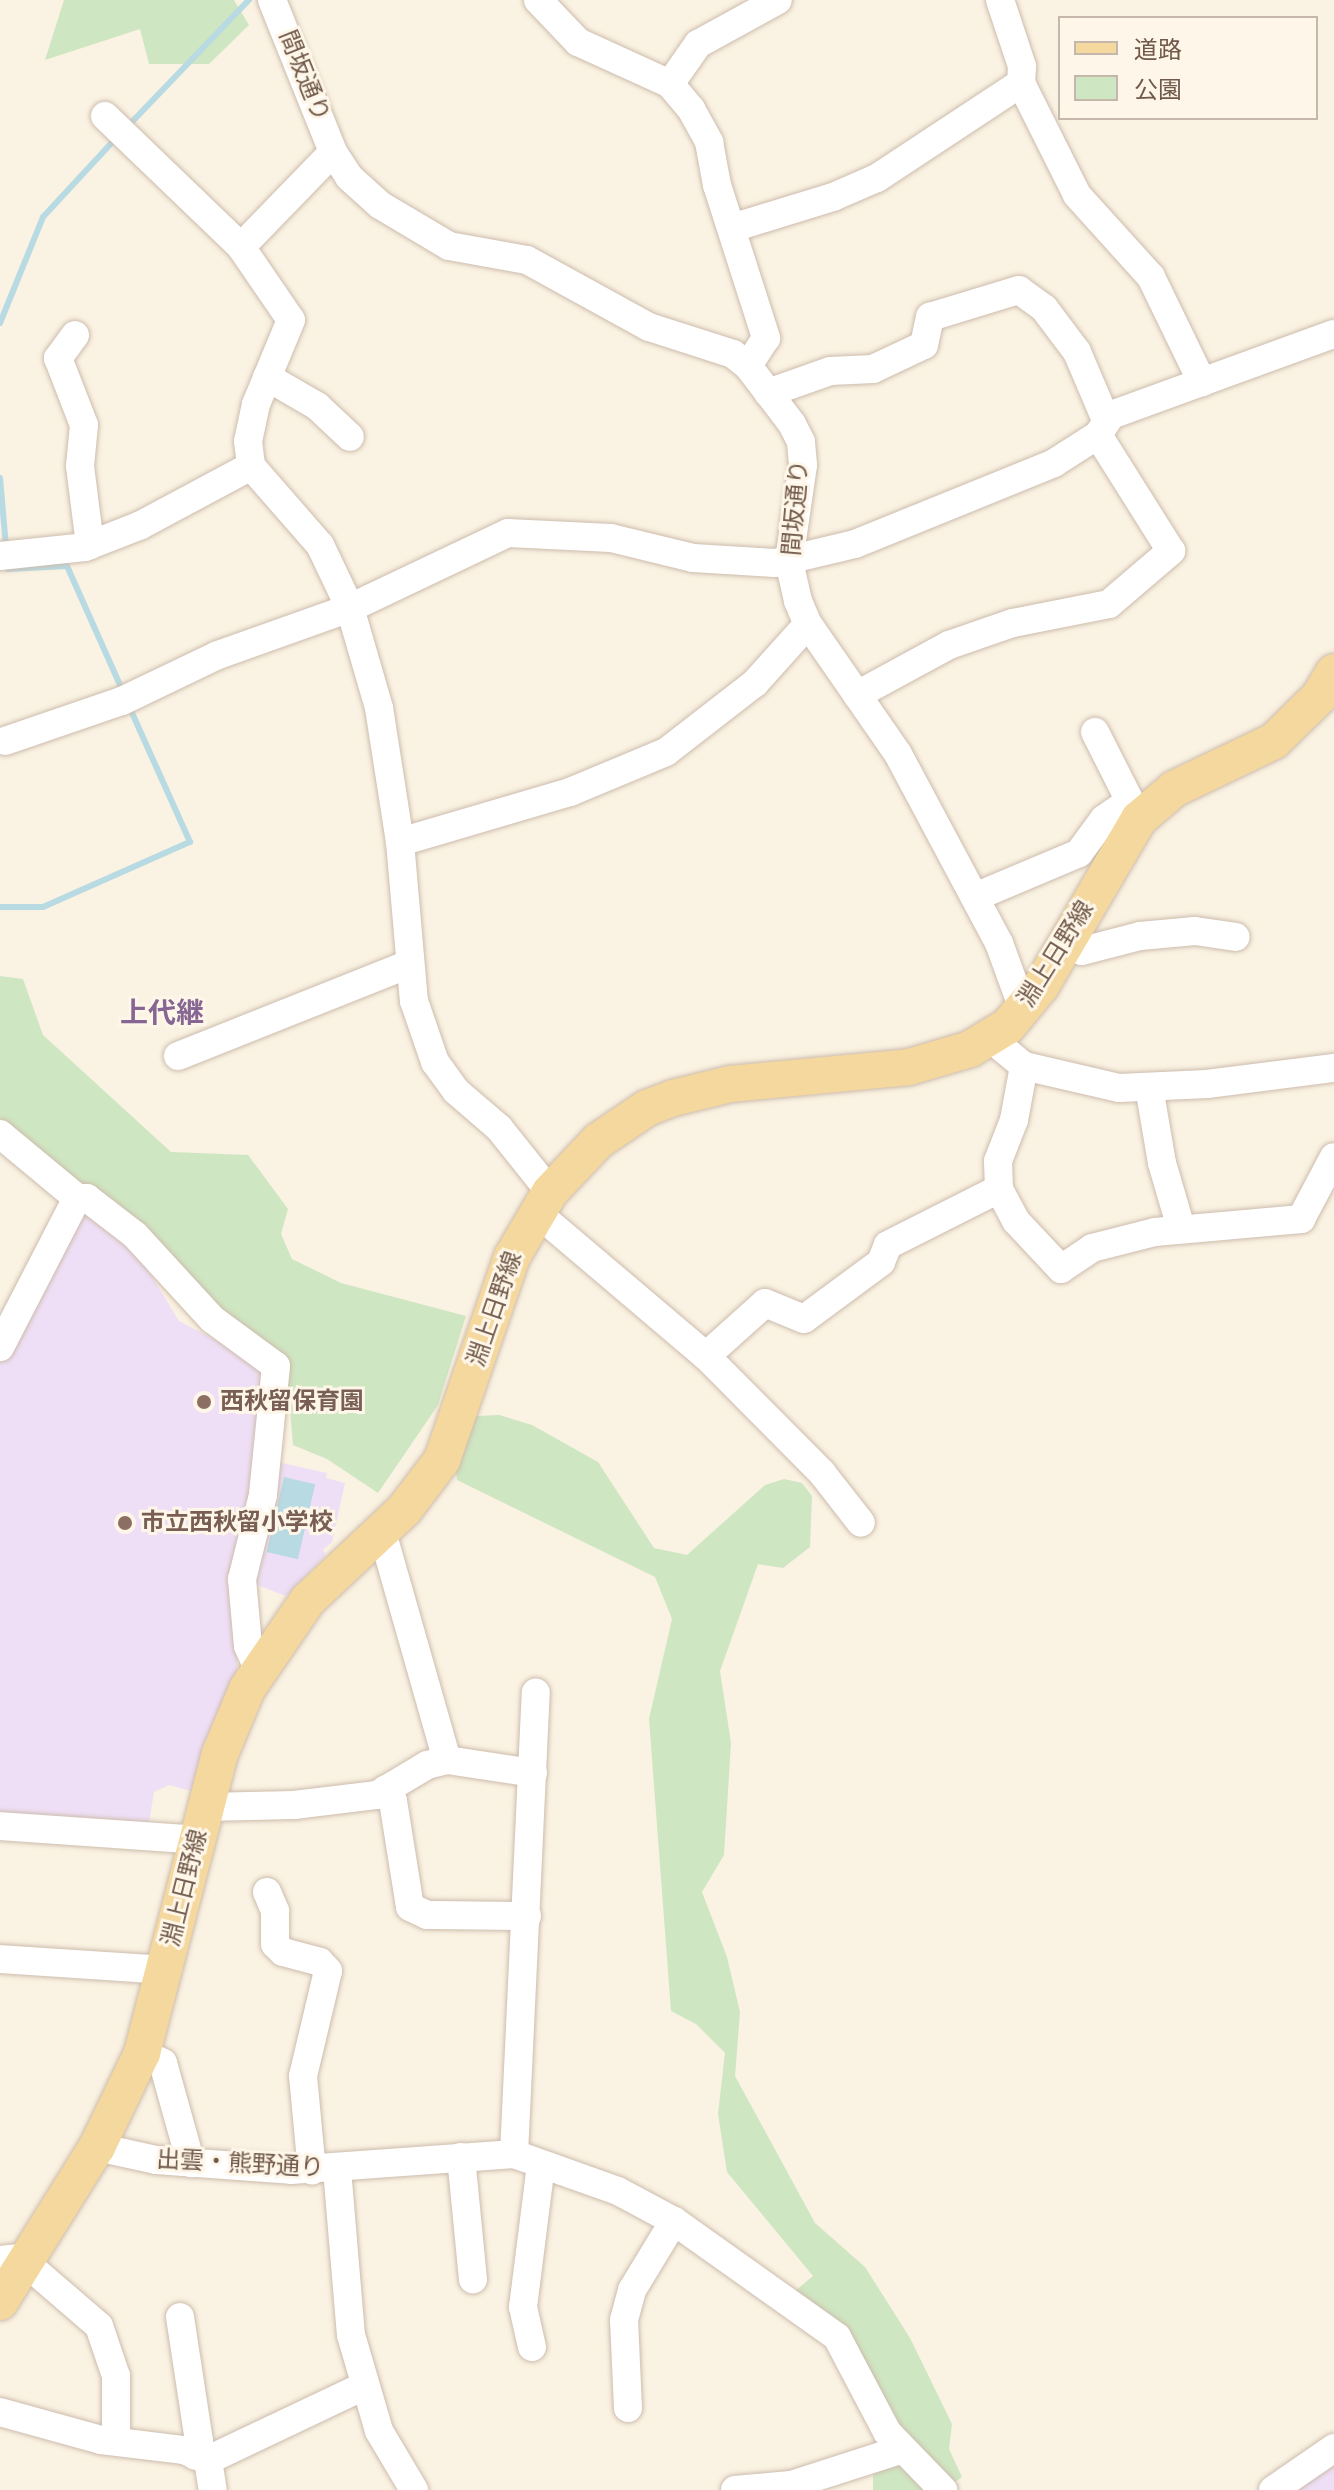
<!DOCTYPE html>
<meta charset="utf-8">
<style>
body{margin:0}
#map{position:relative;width:1334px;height:2490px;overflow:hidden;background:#faf2e2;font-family:"Nunito Sans","Noto Sans JP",sans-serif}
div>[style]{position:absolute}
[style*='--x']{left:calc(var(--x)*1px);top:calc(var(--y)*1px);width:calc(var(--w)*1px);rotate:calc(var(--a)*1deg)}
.education>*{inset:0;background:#efdff6}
.green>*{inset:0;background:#cfe6c2}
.water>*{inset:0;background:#b8dae2;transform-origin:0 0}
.stream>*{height:6px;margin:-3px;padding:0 3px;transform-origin:3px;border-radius:3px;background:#b8dae2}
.roads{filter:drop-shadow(0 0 2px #cdbcad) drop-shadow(0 0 2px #cdbcad)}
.minor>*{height:28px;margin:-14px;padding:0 14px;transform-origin:14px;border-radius:14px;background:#fff}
.major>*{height:36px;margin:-18px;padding:0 18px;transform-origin:18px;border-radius:18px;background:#f5d89e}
.dots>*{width:22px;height:22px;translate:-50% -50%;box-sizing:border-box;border:4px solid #fef6e8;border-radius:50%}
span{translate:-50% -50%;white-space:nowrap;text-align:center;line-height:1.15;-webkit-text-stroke:6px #fef6e8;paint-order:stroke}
.street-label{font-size:24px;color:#70594b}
.education-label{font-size:24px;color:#785e54;font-weight:700}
.left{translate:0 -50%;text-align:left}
.quarter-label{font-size:28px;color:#866693;font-weight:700}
.legend{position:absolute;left:1058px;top:16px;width:260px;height:104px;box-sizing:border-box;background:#fef6e8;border:2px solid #c5b7a9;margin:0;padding:10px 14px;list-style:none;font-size:24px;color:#70594b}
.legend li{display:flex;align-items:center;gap:16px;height:40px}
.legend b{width:40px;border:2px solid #c5b7a9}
</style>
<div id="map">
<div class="education">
<i style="clip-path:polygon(78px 1209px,131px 1242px,179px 1321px,272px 1370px,238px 1609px,237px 1669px,204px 1743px,191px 1791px,169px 1785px,154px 1792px,148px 1829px,0 1818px,0 1358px)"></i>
<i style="clip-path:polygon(277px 1462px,327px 1473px,326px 1478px,345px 1483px,332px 1542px,323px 1550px,326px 1555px,286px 1596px,252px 1583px)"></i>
<i style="clip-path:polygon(1334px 2460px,1334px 2490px,1291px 2490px)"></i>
</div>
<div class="green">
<i style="clip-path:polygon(64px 0,234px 0,249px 25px,209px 64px,149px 64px,140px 29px,45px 60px)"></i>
<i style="clip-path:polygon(0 976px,23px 979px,43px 1035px,171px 1152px,248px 1155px,288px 1209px,281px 1234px,292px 1259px,341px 1283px,466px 1316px,438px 1405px,378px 1493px,327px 1459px,293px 1445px,288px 1385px,91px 1191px,0 1118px)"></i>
<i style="clip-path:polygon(499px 1415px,532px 1425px,598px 1462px,654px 1548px,687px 1555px,765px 1485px,784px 1479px,802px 1483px,812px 1496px,810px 1547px,783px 1568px,758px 1564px,720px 1671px,731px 1743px,724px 1855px,702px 1892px,727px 1957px,740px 2012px,735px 2076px,815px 2223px,865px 2267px,910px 2338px,952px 2424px,949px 2449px,962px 2477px,943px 2490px,873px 2490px,873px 2470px,913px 2448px,850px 2336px,795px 2291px,813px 2276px,727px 2172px,718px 2114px,725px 2053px,696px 2024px,671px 2011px,649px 1719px,672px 1619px,655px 1577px,457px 1480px,454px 1455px,476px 1416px)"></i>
</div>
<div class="water">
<i style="left:284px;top:1477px;width:32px;height:77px;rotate:13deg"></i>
</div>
<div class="stream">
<i style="--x:128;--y:126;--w:175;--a:-46.2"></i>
<i style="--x:0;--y:323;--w:114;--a:-67.9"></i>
<i style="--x:43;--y:217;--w:110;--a:-47.2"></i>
<i style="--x:0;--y:478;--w:69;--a:85"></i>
<i style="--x:7;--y:562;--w:7;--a:82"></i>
<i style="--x:8;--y:569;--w:59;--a:-2.9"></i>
<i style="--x:67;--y:566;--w:138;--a:66"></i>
<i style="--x:0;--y:907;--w:43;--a:0"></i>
<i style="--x:43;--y:907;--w:161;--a:-23.9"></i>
<i style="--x:190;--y:842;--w:149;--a:-114.2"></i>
</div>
<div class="roads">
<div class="minor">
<i style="--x:272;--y:0;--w:164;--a:68.1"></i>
<i style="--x:333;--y:152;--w:30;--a:57"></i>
<i style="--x:349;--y:177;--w:42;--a:42.1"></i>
<i style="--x:380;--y:205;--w:80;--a:30.7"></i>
<i style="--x:449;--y:246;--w:79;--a:10.2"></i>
<i style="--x:527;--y:260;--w:139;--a:28.8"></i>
<i style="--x:649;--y:327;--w:88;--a:17.8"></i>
<i style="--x:733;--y:354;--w:19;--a:39"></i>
<i style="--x:748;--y:366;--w:73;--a:52.8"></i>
<i style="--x:792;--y:424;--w:20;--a:63"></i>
<i style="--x:801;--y:442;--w:23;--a:85"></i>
<i style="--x:803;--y:465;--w:97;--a:98.3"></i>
<i style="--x:789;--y:561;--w:41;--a:77.3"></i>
<i style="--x:798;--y:601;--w:25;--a:67"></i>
<i style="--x:808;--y:624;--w:158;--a:55.3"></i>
<i style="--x:898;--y:754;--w:214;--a:61.9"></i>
<i style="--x:999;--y:943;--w:70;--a:70"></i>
<i style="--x:538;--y:0;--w:58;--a:46.4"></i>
<i style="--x:578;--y:42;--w:101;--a:24.5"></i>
<i style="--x:670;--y:84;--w:33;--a:50"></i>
<i style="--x:691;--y:109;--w:38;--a:61"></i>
<i style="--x:709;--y:142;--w:44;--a:79.5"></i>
<i style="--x:717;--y:185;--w:161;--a:72.2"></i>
<i style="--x:766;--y:338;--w:33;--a:123"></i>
<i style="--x:1000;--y:0;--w:70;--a:71.6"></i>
<i style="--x:1022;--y:66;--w:17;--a:93"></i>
<i style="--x:1021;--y:83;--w:125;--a:63.4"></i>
<i style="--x:1077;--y:195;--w:110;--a:47.9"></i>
<i style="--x:1151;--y:277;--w:117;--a:64.1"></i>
<i style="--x:670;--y:84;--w:49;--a:-55"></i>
<i style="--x:698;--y:44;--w:91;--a:-28.8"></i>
<i style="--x:105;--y:116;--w:189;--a:43.9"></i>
<i style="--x:241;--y:247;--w:88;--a:55.6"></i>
<i style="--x:291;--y:320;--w:91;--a:112.6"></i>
<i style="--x:256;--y:404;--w:38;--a:102"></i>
<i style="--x:248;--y:441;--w:25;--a:83"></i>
<i style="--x:251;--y:466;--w:105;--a:48.9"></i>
<i style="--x:320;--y:545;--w:70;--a:64.5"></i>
<i style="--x:350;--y:608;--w:104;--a:73.8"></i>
<i style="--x:379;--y:708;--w:136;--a:81.1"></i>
<i style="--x:400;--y:842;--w:160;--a:85"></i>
<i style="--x:414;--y:1001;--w:65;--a:71"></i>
<i style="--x:435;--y:1062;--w:36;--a:54"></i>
<i style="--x:456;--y:1091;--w:57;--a:40.7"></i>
<i style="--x:499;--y:1128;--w:82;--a:51.4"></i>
<i style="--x:732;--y:228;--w:106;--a:-17.1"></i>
<i style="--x:833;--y:197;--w:48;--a:-23.4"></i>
<i style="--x:877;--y:178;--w:173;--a:-33.4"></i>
<i style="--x:241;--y:247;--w:132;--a:-45.9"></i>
<i style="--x:75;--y:335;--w:29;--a:126"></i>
<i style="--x:58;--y:358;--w:72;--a:68.8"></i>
<i style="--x:84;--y:425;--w:41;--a:95.6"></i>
<i style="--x:80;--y:466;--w:80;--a:82.8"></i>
<i style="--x:267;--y:377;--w:58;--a:30.1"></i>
<i style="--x:317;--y:406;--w:45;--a:43.2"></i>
<i style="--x:768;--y:393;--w:66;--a:-19.5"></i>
<i style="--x:830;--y:371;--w:43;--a:-2.7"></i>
<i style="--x:873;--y:369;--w:56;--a:-25.2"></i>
<i style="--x:924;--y:345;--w:29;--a:-78"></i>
<i style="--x:930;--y:317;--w:93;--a:-16.9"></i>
<i style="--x:1019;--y:290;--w:31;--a:36"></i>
<i style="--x:1044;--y:308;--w:55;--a:53.1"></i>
<i style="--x:1077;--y:352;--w:74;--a:66.9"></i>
<i style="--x:0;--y:556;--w:85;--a:-6"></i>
<i style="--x:85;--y:547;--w:60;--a:-21.4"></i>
<i style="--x:141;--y:525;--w:125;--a:-28.2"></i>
<i style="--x:857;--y:695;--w:105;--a:-28.5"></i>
<i style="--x:949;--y:645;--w:68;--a:-19"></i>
<i style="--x:1013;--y:623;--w:98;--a:-11.2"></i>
<i style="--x:1109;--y:604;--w:82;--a:-40.5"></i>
<i style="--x:1171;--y:551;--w:137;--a:-122.2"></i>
<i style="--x:1095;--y:732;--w:97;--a:63.2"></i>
<i style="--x:5;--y:741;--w:124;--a:-18.9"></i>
<i style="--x:122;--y:701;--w:106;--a:-25.6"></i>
<i style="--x:218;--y:655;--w:140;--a:-19.6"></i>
<i style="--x:350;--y:608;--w:175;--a:-25.4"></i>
<i style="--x:508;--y:533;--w:103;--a:2.8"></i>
<i style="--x:611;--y:538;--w:84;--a:13.7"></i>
<i style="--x:693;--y:558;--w:82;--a:3.5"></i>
<i style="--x:775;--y:563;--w:82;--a:-13.4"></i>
<i style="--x:855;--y:544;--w:215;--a:-22.1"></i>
<i style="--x:1054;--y:463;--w:52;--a:-32.5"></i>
<i style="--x:1098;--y:435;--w:24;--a:-57"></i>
<i style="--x:1111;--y:415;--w:237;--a:-20"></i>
<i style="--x:400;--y:842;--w:177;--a:-16.4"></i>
<i style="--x:570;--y:792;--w:104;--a:-22.6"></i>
<i style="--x:666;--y:752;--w:113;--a:-37.8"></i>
<i style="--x:755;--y:683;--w:79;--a:-48.1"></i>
<i style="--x:975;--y:897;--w:113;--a:-22.9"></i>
<i style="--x:1079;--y:853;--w:42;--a:-53.7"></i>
<i style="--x:1104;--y:819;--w:28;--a:-35"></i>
<i style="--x:1066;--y:944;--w:17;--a:24"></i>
<i style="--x:1082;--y:951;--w:60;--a:-14.5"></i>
<i style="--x:1140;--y:936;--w:55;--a:-5.2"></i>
<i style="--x:1195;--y:931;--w:41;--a:8.3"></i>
<i style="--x:990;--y:1038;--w:44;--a:39.5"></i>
<i style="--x:1024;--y:1066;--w:98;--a:13"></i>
<i style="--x:1119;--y:1088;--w:88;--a:-2.6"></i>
<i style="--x:1207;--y:1084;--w:128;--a:-7.2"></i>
<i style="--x:178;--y:1056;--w:249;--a:-21.7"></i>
<i style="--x:1024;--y:1066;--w:55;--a:100.5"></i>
<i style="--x:1014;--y:1120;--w:44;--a:111.3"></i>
<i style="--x:998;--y:1161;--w:28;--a:88"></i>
<i style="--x:999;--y:1189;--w:36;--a:62"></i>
<i style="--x:1016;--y:1221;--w:66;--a:46.8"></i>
<i style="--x:1061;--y:1269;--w:37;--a:-34"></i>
<i style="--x:1092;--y:1248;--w:65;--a:-14.3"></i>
<i style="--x:1155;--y:1232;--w:147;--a:-5.1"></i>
<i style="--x:1301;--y:1219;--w:70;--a:-62"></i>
<i style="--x:1149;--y:1087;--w:77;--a:80.3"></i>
<i style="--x:1162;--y:1163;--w:68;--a:73.7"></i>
<i style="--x:0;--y:1134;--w:100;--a:39.7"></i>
<i style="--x:77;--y:1198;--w:168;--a:117.3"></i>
<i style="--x:77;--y:1198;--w:10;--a:0"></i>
<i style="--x:87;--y:1198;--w:61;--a:37.6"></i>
<i style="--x:135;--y:1235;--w:114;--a:47.5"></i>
<i style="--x:212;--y:1319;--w:79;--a:36.3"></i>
<i style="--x:276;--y:1366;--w:130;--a:95.8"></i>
<i style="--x:263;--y:1495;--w:87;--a:104"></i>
<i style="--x:242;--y:1579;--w:67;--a:84.9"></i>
<i style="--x:248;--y:1646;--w:24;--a:66"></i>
<i style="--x:536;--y:1212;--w:223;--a:40.3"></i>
<i style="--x:706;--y:1356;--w:165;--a:45.2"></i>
<i style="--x:822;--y:1473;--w:63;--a:52"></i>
<i style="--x:706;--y:1356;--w:79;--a:-41.9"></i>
<i style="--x:765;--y:1303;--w:42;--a:22.3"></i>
<i style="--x:804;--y:1319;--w:96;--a:-36.5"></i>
<i style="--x:881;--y:1262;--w:18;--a:-68"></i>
<i style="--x:888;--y:1245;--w:124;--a:-26.8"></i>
<i style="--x:382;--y:1532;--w:237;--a:74.1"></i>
<i style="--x:386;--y:1789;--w:14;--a:60"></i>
<i style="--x:393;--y:1801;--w:107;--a:80.9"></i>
<i style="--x:410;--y:1907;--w:19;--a:25"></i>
<i style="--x:427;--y:1915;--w:100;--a:0.6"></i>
<i style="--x:205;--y:1807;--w:89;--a:-1.3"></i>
<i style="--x:294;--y:1805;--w:84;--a:-6.9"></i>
<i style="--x:377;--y:1795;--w:58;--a:-31"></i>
<i style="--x:427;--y:1765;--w:21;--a:-14"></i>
<i style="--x:447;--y:1760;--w:87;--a:8.6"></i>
<i style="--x:0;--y:1826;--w:198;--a:4"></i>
<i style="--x:267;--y:1892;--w:21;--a:67"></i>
<i style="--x:275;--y:1911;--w:33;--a:90"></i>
<i style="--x:275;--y:1944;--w:11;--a:45"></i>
<i style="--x:283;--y:1952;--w:38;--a:15"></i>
<i style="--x:320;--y:1962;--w:12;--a:48"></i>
<i style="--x:328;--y:1971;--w:108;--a:103.4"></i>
<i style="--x:303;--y:2076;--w:95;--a:84.6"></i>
<i style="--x:0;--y:1959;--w:164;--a:3.8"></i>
<i style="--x:142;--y:2053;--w:23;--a:25"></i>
<i style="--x:163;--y:2063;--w:104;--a:74.4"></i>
<i style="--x:97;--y:2147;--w:60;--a:12.4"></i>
<i style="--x:156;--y:2160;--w:135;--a:4.2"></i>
<i style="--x:291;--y:2170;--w:224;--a:-4.1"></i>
<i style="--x:514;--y:2154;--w:110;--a:19.6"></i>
<i style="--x:618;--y:2191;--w:64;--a:28.2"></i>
<i style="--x:674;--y:2221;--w:200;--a:35.4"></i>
<i style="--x:837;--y:2337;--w:107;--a:62.2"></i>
<i style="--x:887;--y:2432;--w:81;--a:46"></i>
<i style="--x:514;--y:2154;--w:462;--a:-87.3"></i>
<i style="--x:461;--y:2157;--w:123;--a:84.4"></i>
<i style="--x:337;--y:2169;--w:167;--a:85.2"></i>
<i style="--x:351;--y:2335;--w:100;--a:73.7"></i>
<i style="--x:379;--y:2431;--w:69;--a:59.3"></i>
<i style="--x:0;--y:2260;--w:20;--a:-6"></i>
<i style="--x:20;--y:2258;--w:104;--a:40.7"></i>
<i style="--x:99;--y:2326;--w:53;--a:71.2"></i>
<i style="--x:116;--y:2376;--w:63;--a:90"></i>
<i style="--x:180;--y:2317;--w:125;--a:81.3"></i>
<i style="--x:199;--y:2441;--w:15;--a:106"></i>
<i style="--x:532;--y:2347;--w:41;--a:-102.7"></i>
<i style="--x:523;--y:2307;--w:144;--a:-82.8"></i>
<i style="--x:628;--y:2408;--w:88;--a:-92.6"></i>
<i style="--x:624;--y:2320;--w:31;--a:-75"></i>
<i style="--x:632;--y:2290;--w:81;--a:-58.7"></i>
<i style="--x:0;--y:2412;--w:105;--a:15.5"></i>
<i style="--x:101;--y:2440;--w:84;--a:6.9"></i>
<i style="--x:184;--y:2450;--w:26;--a:23"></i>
<i style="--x:208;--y:2460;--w:30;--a:81"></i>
<i style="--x:208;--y:2460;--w:173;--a:-25.4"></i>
<i style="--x:735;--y:2490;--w:56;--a:-5.1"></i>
<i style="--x:791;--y:2485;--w:114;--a:-17.8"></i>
<i style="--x:1273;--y:2490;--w:74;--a:-34.5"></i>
</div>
<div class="major">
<i style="--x:0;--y:2302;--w:183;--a:-58"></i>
<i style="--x:97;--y:2147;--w:104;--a:-64.4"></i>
<i style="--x:142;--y:2053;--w:309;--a:-75.4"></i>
<i style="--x:220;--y:1754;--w:70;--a:-67.4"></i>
<i style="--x:247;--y:1689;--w:108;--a:-55.6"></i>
<i style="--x:308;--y:1600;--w:132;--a:-43.2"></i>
<i style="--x:404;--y:1510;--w:63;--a:-52.8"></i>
<i style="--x:442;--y:1460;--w:215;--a:-71"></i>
<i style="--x:512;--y:1257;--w:75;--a:-59.7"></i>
<i style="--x:550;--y:1192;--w:70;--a:-46.7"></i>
<i style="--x:598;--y:1141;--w:59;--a:-34"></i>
<i style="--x:647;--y:1108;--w:28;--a:-21"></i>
<i style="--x:673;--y:1098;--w:59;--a:-13.8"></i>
<i style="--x:730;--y:1084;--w:180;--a:-5.4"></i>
<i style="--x:909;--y:1067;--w:64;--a:-16.4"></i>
<i style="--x:970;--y:1049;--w:44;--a:-31.2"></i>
<i style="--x:1008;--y:1026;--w:52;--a:-50.5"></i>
<i style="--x:1041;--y:986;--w:194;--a:-59.6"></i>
<i style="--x:1139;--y:819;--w:46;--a:-40.6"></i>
<i style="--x:1174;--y:789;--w:111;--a:-25.6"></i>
<i style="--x:1274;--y:741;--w:63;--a:-44.4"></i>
<i style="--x:1319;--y:697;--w:29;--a:-59"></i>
</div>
</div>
<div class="dots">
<i style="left:204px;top:1402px;background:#8d6e63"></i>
<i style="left:125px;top:1523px;background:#8d6e63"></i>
</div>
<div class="street-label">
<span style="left:304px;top:76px;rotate:68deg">間坂通り</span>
<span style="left:796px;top:508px;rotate:-85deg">間坂通り</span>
<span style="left:1056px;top:954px;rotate:-58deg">淵上日野線</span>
<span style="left:495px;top:1309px;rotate:-71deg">淵上日野線</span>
<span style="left:185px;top:1888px;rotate:-76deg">淵上日野線</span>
<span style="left:240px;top:2164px;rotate:3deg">出雲・熊野通り</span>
</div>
<div class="education-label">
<span class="left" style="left:220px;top:1402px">西秋留保育園</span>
<span class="left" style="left:141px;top:1523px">市立西秋留小学校</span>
</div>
<div class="quarter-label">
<span style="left:162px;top:1013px">上代継</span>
</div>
<ul class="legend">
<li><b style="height:10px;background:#f5d89e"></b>道路</li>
<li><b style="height:22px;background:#cfe6c2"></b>公園</li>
</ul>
</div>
